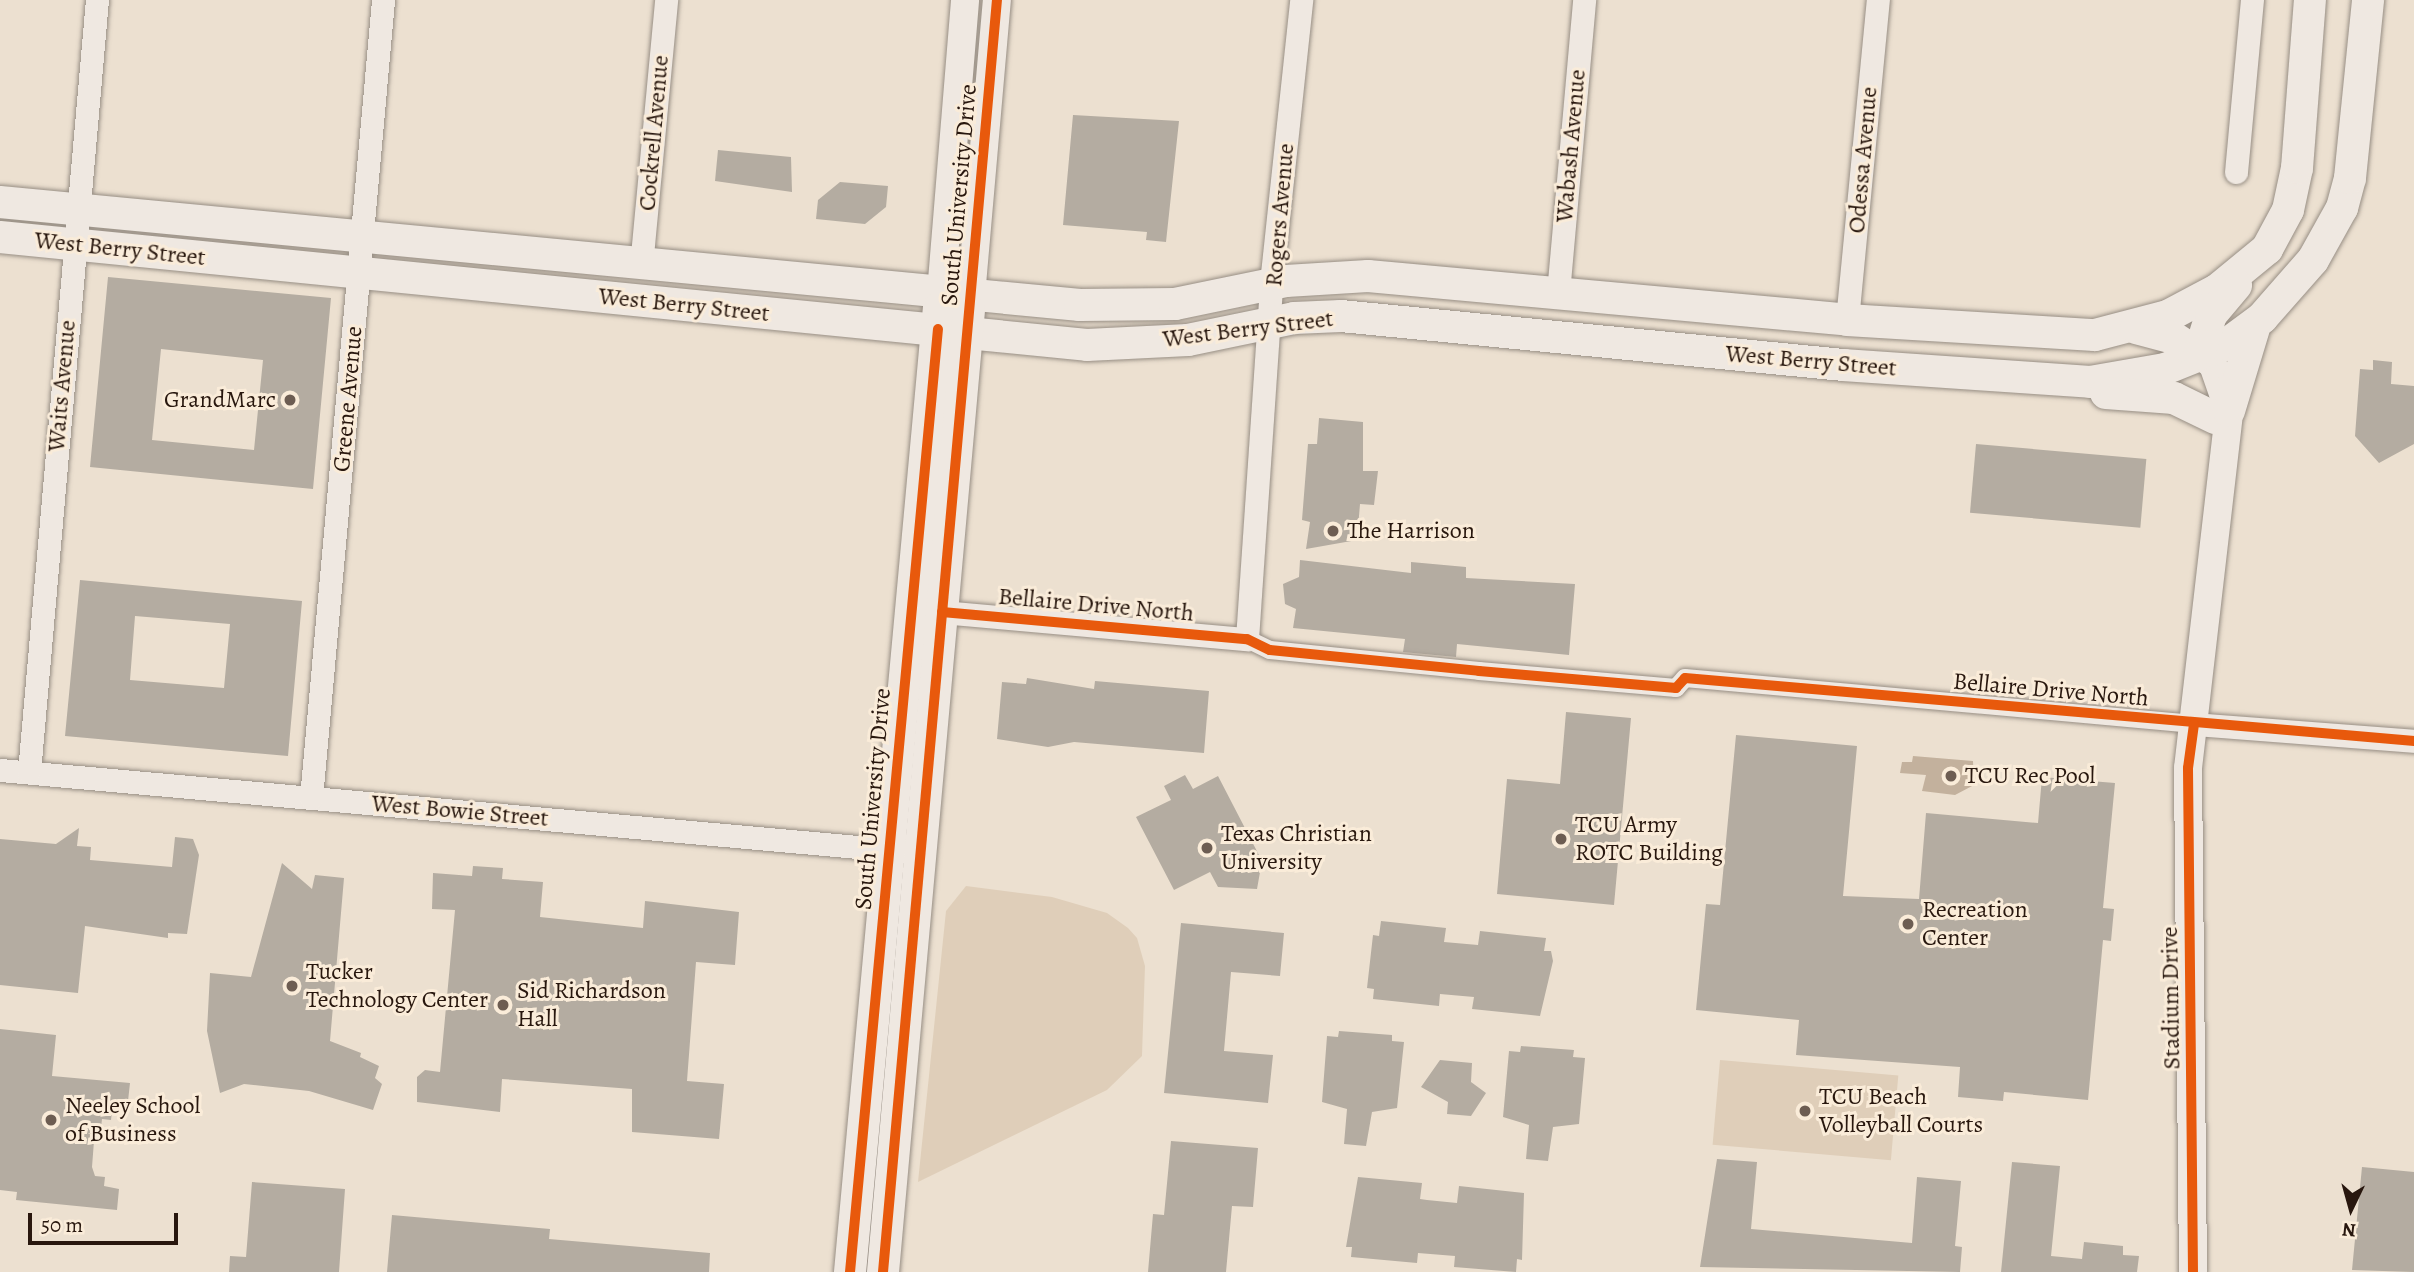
<!DOCTYPE html>
<style>
body{margin:0}
#map{position:relative;width:2414px;height:1272px;overflow:hidden;background:#ece0d0;font-family:Alegreya,serif}
div>[style]{position:absolute}
[style*='--x']{left:calc(var(--x)*1px);top:calc(var(--y)*1px);width:calc(var(--w)*1px);rotate:calc(var(--a)*1deg)}
.green>*{inset:0;background:#dfceb9;transform-origin:0 0}
.water>*{inset:0;background:#c3b19d}
.building>*{inset:0;background:#b4aca1;transform-origin:0 0}
.roads{filter:drop-shadow(0 0 2px #978e84) drop-shadow(0 0 2px #978e84)}
.pedestrian>*{height:18px;margin:-9px;padding:0 9px;transform-origin:9px;border-radius:9px;background:#efe8e1}
.minor>*{height:23px;margin:-11.5px;padding:0 11.5px;transform-origin:11.5px;border-radius:11.5px;background:#efe8e1}
.tertiary>*{height:28px;margin:-14px;padding:0 14px;transform-origin:14px;border-radius:14px;background:#efe8e1}
.secondary>*{height:32px;margin:-16px;padding:0 16px;transform-origin:16px;border-radius:16px;background:#efe8e1}
.cycleway>*{height:10px;margin:-5px;padding:0 5px;transform-origin:5px;border-radius:5px;background:#e8590c}
.dots>*{width:19px;height:19px;translate:-50% -50%;box-sizing:border-box;border:4px solid #faecd9;border-radius:50%}
span{translate:-50% -50%;white-space:nowrap;text-align:center;line-height:1.15;-webkit-text-stroke:6px #faecd9;paint-order:stroke}
.street-label{font-size:24px;color:#28170e}
.poi-label{font-size:24px;color:#28170e}
.right{translate:-100% -50%;text-align:right}
.left{translate:0 -50%;text-align:left}
.north{position:absolute;left:2316px;top:1174px;width:70px;height:70px;-webkit-text-stroke:5px #faecd9;paint-order:stroke;rotate:185deg;font-size:19px;font-weight:700;line-height:28px;text-align:center;color:#28170e}
.north::after{content:'';display:block;margin:auto;width:24px;height:32px;background:#28170e;clip-path:polygon(50% 0,100% 100%,50% 72%,0 100%)}
.scale{position:absolute;left:28px;top:1213px;width:150px;height:32px;box-sizing:border-box;border:4px solid #28170e;border-top:0;padding-left:9px;font-size:21px;line-height:24px;white-space:nowrap;color:#28170e;-webkit-text-stroke:5px #faecd9;paint-order:stroke}
</style>
<div id="map">
<div class="green">
<i style="clip-path:polygon(966px 886px,1052px 897px,1107px 913px,1128px 928px,1137px 938px,1145px 966px,1142px 1056px,1107px 1090px,918px 1182px,946px 911px)"></i>
<i style="left:1720px;top:1060px;width:179px;height:85px;rotate:5deg"></i>
</div>
<div class="water">
<i style="clip-path:polygon(1913px 756px,1973px 761px,1974px 785px,1955px 795px,1922px 791px,1926px 775px,1900px 773px,1902px 762px,1912px 762px)"></i>
</div>
<div class="building">
<i style="clip-path:polygon(1073px 115px,1179px 121px,1166px 242px,1146px 240px,1147px 232px,1063px 225px)"></i>
<i style="clip-path:polygon(718px 150px,791px 157px,792px 192px,715px 181px)"></i>
<i style="clip-path:polygon(840px 182px,888px 186px,886px 207px,865px 224px,816px 219px,818px 200px)"></i>
<i style="clip-path:polygon(evenodd,108px 277px,331px 298px,313px 489px,90px 467px,108px 277px,161px 349px,263px 360px,254px 450px,152px 440px,161px 349px)"></i>
<i style="clip-path:polygon(2373px 360px,2392px 362px,2391px 384px,2414px 386px,2414px 444px,2379px 463px,2355px 436px,2360px 369px,2373px 370px)"></i>
<i style="clip-path:polygon(1319px 418px,1363px 422px,1363px 471px,1378px 471px,1374px 505px,1360px 504px,1357px 540px,1306px 549px,1310px 522px,1302px 520px,1308px 444px,1317px 444px)"></i>
<i style="left:1976px;top:444px;width:171px;height:69px;rotate:5deg"></i>
<i style="clip-path:polygon(1300px 560px,1411px 573px,1411px 562px,1466px 567px,1466px 578px,1575px 584px,1569px 655px,1457px 644px,1456px 657px,1403px 652px,1405px 639px,1293px 628px,1296px 609px,1285px 604px,1283px 584px,1299px 577px)"></i>
<i style="clip-path:polygon(evenodd,80px 580px,302px 601px,288px 756px,65px 736px,80px 580px,135px 616px,230px 624px,224px 688px,130px 680px,135px 616px)"></i>
<i style="clip-path:polygon(1027px 678px,1094px 689px,1095px 681px,1209px 691px,1204px 753px,1074px 742px,1048px 747px,997px 739px,1002px 682px,1026px 684px)"></i>
<i style="clip-path:polygon(1566px 712px,1631px 718px,1614px 905px,1497px 894px,1507px 779px,1560px 784px)"></i>
<i style="clip-path:polygon(1736px 735px,1857px 746px,1843px 896px,1919px 899px,1926px 813px,2038px 823px,2042px 777px,2115px 783px,2103px 908px,2114px 909px,2111px 941px,2103px 940px,2088px 1100px,2004px 1092px,2003px 1101px,1958px 1097px,1960px 1067px,1796px 1055px,1799px 1020px,1696px 1010px,1706px 904px,1720px 905px)"></i>
<i style="clip-path:polygon(1185px 775px,1193px 789px,1218px 776px,1262px 861px,1257px 889px,1218px 887px,1210px 872px,1174px 890px,1136px 817px,1171px 800px,1164px 786px)"></i>
<i style="clip-path:polygon(79px 828px,77px 846px,91px 847px,90px 860px,172px 867px,175px 837px,193px 839px,199px 855px,187px 934px,168px 933px,168px 938px,85px 926px,78px 993px,0 985px,0 839px,56px 844px)"></i>
<i style="clip-path:polygon(282px 863px,312px 889px,315px 875px,344px 878px,330px 1041px,361px 1053px,360px 1057px,379px 1066px,375px 1078px,382px 1084px,373px 1110px,309px 1091px,244px 1084px,220px 1093px,207px 1031px,210px 973px,251px 977px)"></i>
<i style="clip-path:polygon(473px 866px,503px 868px,502px 879px,543px 882px,540px 917px,643px 928px,645px 901px,739px 912px,735px 965px,696px 962px,687px 1081px,724px 1084px,719px 1139px,632px 1132px,632px 1089px,502px 1079px,500px 1112px,417px 1102px,417px 1077px,425px 1070px,440px 1072px,455px 910px,432px 909px,433px 873px,472px 876px)"></i>
<i style="clip-path:polygon(1381px 921px,1446px 928px,1444px 942px,1478px 945px,1480px 931px,1546px 938px,1544px 951px,1551px 951px,1553px 961px,1540px 1016px,1472px 1009px,1474px 997px,1440px 994px,1439px 1006px,1373px 999px,1374px 989px,1367px 988px,1373px 935px,1379px 936px)"></i>
<i style="clip-path:polygon(1181px 923px,1284px 933px,1280px 976px,1231px 972px,1224px 1051px,1273px 1055px,1268px 1103px,1164px 1093px)"></i>
<i style="clip-path:polygon(0 1029px,56px 1035px,52px 1076px,130px 1083px,127px 1110px,112px 1111px,111px 1120px,102px 1119px,101px 1128px,95px 1128px,92px 1167px,95px 1176px,105px 1177px,104px 1186px,119px 1189px,117px 1210px,16px 1200px,17px 1192px,0 1190px)"></i>
<i style="clip-path:polygon(1339px 1031px,1392px 1035px,1392px 1041px,1404px 1042px,1397px 1108px,1372px 1112px,1366px 1146px,1344px 1144px,1347px 1109px,1322px 1102px,1327px 1036px,1338px 1037px)"></i>
<i style="clip-path:polygon(1521px 1046px,1574px 1050px,1573px 1057px,1585px 1058px,1579px 1124px,1553px 1127px,1548px 1161px,1526px 1159px,1529px 1125px,1503px 1117px,1509px 1051px,1520px 1052px)"></i>
<i style="clip-path:polygon(1440px 1060px,1472px 1063px,1471px 1082px,1486px 1093px,1471px 1116px,1447px 1114px,1448px 1102px,1421px 1087px)"></i>
<i style="clip-path:polygon(1171px 1141px,1258px 1148px,1253px 1207px,1232px 1206px,1226px 1272px,1148px 1272px,1153px 1214px,1164px 1215px)"></i>
<i style="clip-path:polygon(1717px 1159px,1757px 1162px,1751px 1229px,1912px 1243px,1917px 1177px,1961px 1181px,1955px 1246px,1962px 1247px,1960px 1272px,1700px 1267px)"></i>
<i style="clip-path:polygon(2012px 1162px,2060px 1166px,2051px 1256px,2082px 1259px,2084px 1242px,2123px 1246px,2123px 1255px,2139px 1256px,2137px 1272px,2001px 1272px)"></i>
<i style="clip-path:polygon(2362px 1167px,2414px 1172px,2414px 1272px,2352px 1270px)"></i>
<i style="clip-path:polygon(1358px 1177px,1422px 1183px,1420px 1199px,1427px 1200px,1457px 1203px,1459px 1186px,1524px 1193px,1522px 1260px,1517px 1259px,1516px 1272px,1454px 1267px,1455px 1256px,1418px 1253px,1417px 1263px,1351px 1257px,1352px 1247px,1346px 1247px)"></i>
<i style="clip-path:polygon(252px 1182px,345px 1189px,339px 1272px,229px 1272px,230px 1256px,246px 1257px)"></i>
<i style="clip-path:polygon(392px 1215px,550px 1229px,549px 1239px,710px 1253px,709px 1272px,387px 1272px)"></i>
</div>
<div class="roads">
<div class="pedestrian">
<i style="--x:1247;--y:639;--w:25;--a:26"></i>
<i style="--x:1270;--y:650;--w:210;--a:5.7"></i>
<i style="--x:1479;--y:671;--w:198;--a:4.9"></i>
<i style="--x:1676;--y:688;--w:13;--a:-48"></i>
<i style="--x:1685;--y:678;--w:511;--a:5.16"></i>
</div>
<div class="minor">
<i style="--x:2236;--y:172;--w:173;--a:-84.7"></i>
<i style="--x:641;--y:266;--w:267;--a:-84.6"></i>
<i style="--x:1558;--y:293;--w:294;--a:-84.9"></i>
<i style="--x:1847;--y:320;--w:321;--a:-84.5"></i>
<i style="--x:942;--y:612;--w:306;--a:5.1"></i>
<i style="--x:1247;--y:639;--w:357;--a:-86.1"></i>
<i style="--x:1271;--y:283;--w:285;--a:-83.9"></i>
<i style="--x:2194;--y:724;--w:221;--a:4.4"></i>
<i style="--x:0;--y:770;--w:907;--a:5.13"></i>
<i style="--x:29;--y:772;--w:775;--a:-84.97"></i>
<i style="--x:311;--y:798;--w:801;--a:-84.84"></i>
</div>
<div class="tertiary">
<i style="--x:941;--y:293;--w:294;--a:-85.3"></i>
<i style="--x:971;--y:296;--w:297;--a:-85"></i>
<i style="--x:2193;--y:1272;--w:504;--a:-90.57"></i>
<i style="--x:2188;--y:768;--w:359;--a:-83.4"></i>
<i style="--x:2229;--y:411;--w:49;--a:-109.2"></i>
<i style="--x:2213;--y:365;--w:18;--a:-142"></i>
</div>
<div class="secondary">
<i style="--x:0;--y:202;--w:1085;--a:5.45"></i>
<i style="--x:1080;--y:305;--w:95;--a:-0.6"></i>
<i style="--x:1175;--y:304;--w:113;--a:-11.7"></i>
<i style="--x:1286;--y:281;--w:82;--a:-3.5"></i>
<i style="--x:1368;--y:276;--w:481;--a:5.2"></i>
<i style="--x:1847;--y:320;--w:248;--a:3.5"></i>
<i style="--x:2095;--y:335;--w:75;--a:-14.6"></i>
<i style="--x:2168;--y:316;--w:55;--a:-28"></i>
<i style="--x:2217;--y:290;--w:65;--a:-39.4"></i>
<i style="--x:2267;--y:249;--w:44;--a:-61.7"></i>
<i style="--x:2288;--y:210;--w:43;--a:-77.9"></i>
<i style="--x:2297;--y:168;--w:169;--a:-85.6"></i>
<i style="--x:0;--y:237;--w:1092;--a:5.67"></i>
<i style="--x:1087;--y:345;--w:101;--a:-2.8"></i>
<i style="--x:1188;--y:340;--w:108;--a:-11.7"></i>
<i style="--x:1294;--y:318;--w:47;--a:-2.4"></i>
<i style="--x:1341;--y:316;--w:504;--a:5.57"></i>
<i style="--x:1843;--y:365;--w:248;--a:3.9"></i>
<i style="--x:2090;--y:382;--w:76;--a:-9.8"></i>
<i style="--x:2165;--y:369;--w:67;--a:-22"></i>
<i style="--x:2227;--y:344;--w:44;--a:-36.6"></i>
<i style="--x:2262;--y:318;--w:77;--a:-48.7"></i>
<i style="--x:2313;--y:260;--w:60;--a:-60.9"></i>
<i style="--x:2342;--y:208;--w:31;--a:-75"></i>
<i style="--x:2350;--y:178;--w:179;--a:-84.2"></i>
<i style="--x:2136;--y:328;--w:39;--a:15"></i>
<i style="--x:2174;--y:338;--w:30;--a:33"></i>
<i style="--x:2199;--y:354;--w:41;--a:-72.9"></i>
<i style="--x:2211;--y:315;--w:39;--a:-50"></i>
<i style="--x:2106;--y:393;--w:68;--a:4.2"></i>
<i style="--x:2174;--y:398;--w:46;--a:26"></i>
<i style="--x:2229;--y:411;--w:90;--a:-73.2"></i>
<i style="--x:850;--y:1272;--w:968;--a:-84.73"></i>
<i style="--x:883;--y:1272;--w:965;--a:-84.89"></i>
</div>
</div>
<div class="cycleway">
<i style="--x:942;--y:612;--w:306;--a:5.1"></i>
<i style="--x:1247;--y:639;--w:25;--a:26"></i>
<i style="--x:1270;--y:650;--w:210;--a:5.7"></i>
<i style="--x:1479;--y:671;--w:198;--a:4.9"></i>
<i style="--x:1676;--y:688;--w:13;--a:-48"></i>
<i style="--x:1685;--y:678;--w:732;--a:4.94"></i>
<i style="--x:850;--y:1272;--w:947;--a:-84.67"></i>
<i style="--x:883;--y:1272;--w:1277;--a:-84.88"></i>
<i style="--x:2193;--y:1272;--w:504;--a:-90.57"></i>
<i style="--x:2188;--y:768;--w:44;--a:-82.2"></i>
</div>
<div class="dots">
<i style="left:290px;top:400px;background:#6d5d52"></i>
<i style="left:1333px;top:531px;background:#6d5d52"></i>
<i style="left:1951px;top:776px;background:#6d5d52"></i>
<i style="left:1561px;top:839px;background:#6d5d52"></i>
<i style="left:1207px;top:848px;background:#6d5d52"></i>
<i style="left:1908px;top:924px;background:#6d5d52"></i>
<i style="left:292px;top:986px;background:#6d5d52"></i>
<i style="left:503px;top:1005px;background:#6d5d52"></i>
<i style="left:1805px;top:1111px;background:#6d5d52"></i>
<i style="left:51px;top:1120px;background:#6d5d52"></i>
</div>
<div class="street-label">
<span style="left:654px;top:133px;rotate:-85deg">Cockrell Avenue</span>
<span style="left:1571px;top:146px;rotate:-85deg">Wabash Avenue</span>
<span style="left:1863px;top:160px;rotate:-85deg">Odessa Avenue</span>
<span style="left:959px;top:195px;rotate:-85deg">South University Drive</span>
<span style="left:1280px;top:215px;rotate:-85deg">Rogers Avenue</span>
<span style="left:120px;top:249px;rotate:6deg">West Berry Street</span>
<span style="left:684px;top:305px;rotate:6deg">West Berry Street</span>
<span style="left:1248px;top:329px;rotate:-7deg">West Berry Street</span>
<span style="left:1811px;top:361px;rotate:5deg">West Berry Street</span>
<span style="left:62px;top:386px;rotate:-85deg">Waits Avenue</span>
<span style="left:348px;top:399px;rotate:-85deg">Greene Avenue</span>
<span style="left:1096px;top:605px;rotate:5deg">Bellaire Drive North</span>
<span style="left:2051px;top:690px;rotate:5deg">Bellaire Drive North</span>
<span style="left:873px;top:799px;rotate:-85deg">South University Drive</span>
<span style="left:460px;top:811px;rotate:5deg">West Bowie Street</span>
<span style="left:2171px;top:998px;rotate:-91deg">Stadium Drive</span>
</div>
<div class="poi-label">
<span class="right" style="left:276px;top:400px">GrandMarc</span>
<span class="left" style="left:1347px;top:531px">The Harrison</span>
<span class="left" style="left:1965px;top:776px">TCU Rec Pool</span>
<span class="left" style="left:1575px;top:839px">TCU Army<br>ROTC Building</span>
<span class="left" style="left:1221px;top:848px">Texas Christian<br>University</span>
<span class="left" style="left:1922px;top:924px">Recreation<br>Center</span>
<span class="left" style="left:306px;top:986px">Tucker<br>Technology Center</span>
<span class="left" style="left:517px;top:1005px">Sid Richardson<br>Hall</span>
<span class="left" style="left:1819px;top:1111px">TCU Beach<br>Volleyball Courts</span>
<span class="left" style="left:65px;top:1120px">Neeley School<br>of Business</span>
</div>
<div class="north">N</div>
<div class="scale">50 m</div>
</div>
